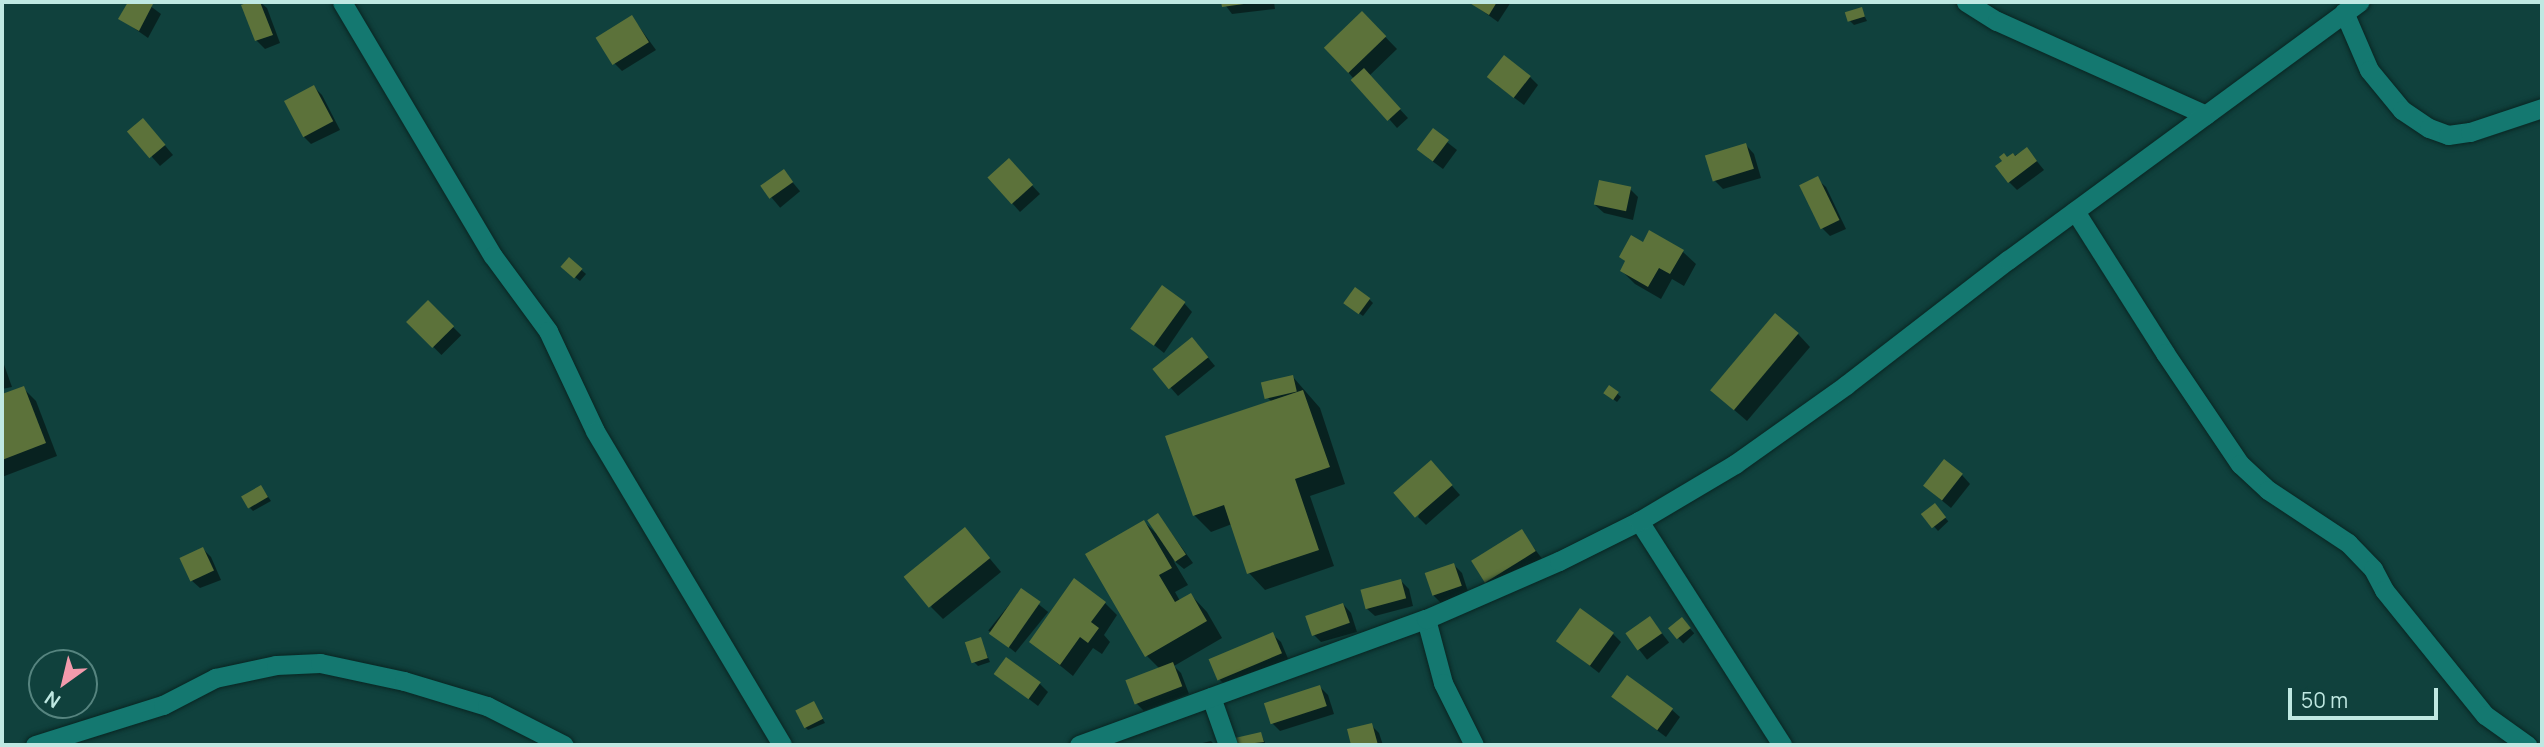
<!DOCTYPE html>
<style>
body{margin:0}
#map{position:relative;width:2544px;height:747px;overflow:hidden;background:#10413d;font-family:Manrope,sans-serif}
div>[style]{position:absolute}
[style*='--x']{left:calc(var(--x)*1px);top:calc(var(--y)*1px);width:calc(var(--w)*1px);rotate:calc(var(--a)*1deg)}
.shadow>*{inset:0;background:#0007;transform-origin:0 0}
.building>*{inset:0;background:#5c723a;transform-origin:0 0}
.roads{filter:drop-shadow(0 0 2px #092522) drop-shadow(0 0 2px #092522)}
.minor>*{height:19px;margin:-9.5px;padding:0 9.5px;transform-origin:9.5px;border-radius:9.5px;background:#147870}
.secondary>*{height:19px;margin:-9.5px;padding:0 9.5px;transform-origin:9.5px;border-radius:9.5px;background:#147870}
span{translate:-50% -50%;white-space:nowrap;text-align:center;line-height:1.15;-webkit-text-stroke:7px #10413d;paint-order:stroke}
.frame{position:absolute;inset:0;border:4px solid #bfe8e2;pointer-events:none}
.north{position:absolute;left:28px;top:649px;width:70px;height:70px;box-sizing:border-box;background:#10413d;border:2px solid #56847f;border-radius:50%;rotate:214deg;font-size:19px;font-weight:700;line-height:28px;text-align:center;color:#bfe8e2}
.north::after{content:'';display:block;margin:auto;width:24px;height:32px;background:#f39aac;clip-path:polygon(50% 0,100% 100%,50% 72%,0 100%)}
.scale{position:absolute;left:2288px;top:688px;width:150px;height:32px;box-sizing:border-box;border:4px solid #bfe8e2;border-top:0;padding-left:9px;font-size:21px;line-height:24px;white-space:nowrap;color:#bfe8e2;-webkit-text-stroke:5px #10413d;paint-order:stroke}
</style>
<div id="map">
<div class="shadow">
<i style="clip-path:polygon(130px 2px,145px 2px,161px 14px,148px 38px,121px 19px)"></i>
<i style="clip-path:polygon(253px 2px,260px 2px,267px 8px,280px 43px,265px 49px,256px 40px,243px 6px)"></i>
<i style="clip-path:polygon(1223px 2px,1274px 2px,1275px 9px,1232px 14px)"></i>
<i style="clip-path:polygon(1470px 2px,1511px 2px,1498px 22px)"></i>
<i style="clip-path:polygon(1861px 9px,1867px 21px,1854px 25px,1850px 21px)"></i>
<i style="clip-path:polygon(1362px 13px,1397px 49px,1369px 76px,1408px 118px,1397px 128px,1326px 47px)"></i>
<i style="clip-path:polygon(632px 17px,656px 50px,622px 71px,614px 63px)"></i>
<i style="clip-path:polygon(1530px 77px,1538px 85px,1524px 105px,1497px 85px)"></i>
<i style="clip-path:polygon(314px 87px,322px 95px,340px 130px,311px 144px,303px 136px)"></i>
<i style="clip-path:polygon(151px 129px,173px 155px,160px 166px,152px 157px)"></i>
<i style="clip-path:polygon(1433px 131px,1457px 150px,1443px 169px,1428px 158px)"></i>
<i style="clip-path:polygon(1746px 145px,1754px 154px,1761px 178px,1723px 189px,1714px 180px)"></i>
<i style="clip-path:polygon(2027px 149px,2044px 170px,2017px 190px,2009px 182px,2008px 159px)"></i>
<i style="clip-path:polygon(1017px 169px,1040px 194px,1020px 212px,1012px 203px)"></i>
<i style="left:784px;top:172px;width:25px;height:26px;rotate:50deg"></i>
<i style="clip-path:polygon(1817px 179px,1826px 187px,1846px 229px,1830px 236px,1822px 228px)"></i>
<i style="clip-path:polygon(1630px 189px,1638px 197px,1633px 220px,1604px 213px,1595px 205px)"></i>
<i style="clip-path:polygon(1650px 232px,1683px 252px,1696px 264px,1684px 286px,1672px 279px,1661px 299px,1635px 284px,1622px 271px,1627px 263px,1621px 257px,1643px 244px)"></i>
<i style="clip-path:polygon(570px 260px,586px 274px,580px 281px,567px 271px)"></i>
<i style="clip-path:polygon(1369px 299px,1373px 303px,1363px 316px,1349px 306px)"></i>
<i style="left:428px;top:302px;width:47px;height:28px;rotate:45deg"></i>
<i style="clip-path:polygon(1184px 303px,1192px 312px,1164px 353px,1134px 329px)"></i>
<i style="clip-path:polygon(1798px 334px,1810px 347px,1747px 421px,1725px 402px)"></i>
<i style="clip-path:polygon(1200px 348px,1215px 366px,1178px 396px,1155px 370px)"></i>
<i style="clip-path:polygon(2px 359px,12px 387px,2px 389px)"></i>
<i style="clip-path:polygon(1293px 377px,1320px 408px,1345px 484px,1310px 496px,1334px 566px,1265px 590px,1249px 573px,1232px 524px,1211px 532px,1194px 515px,1272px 402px,1266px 396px)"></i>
<i style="clip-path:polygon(1610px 387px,1621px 397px,1617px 402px,1609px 396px)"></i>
<i style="clip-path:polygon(23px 388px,36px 401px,57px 456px,2px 477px,2px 396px)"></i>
<i style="clip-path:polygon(1439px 471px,1460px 495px,1426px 525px,1418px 517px)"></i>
<i style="clip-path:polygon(1962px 475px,1970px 484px,1951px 508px,1934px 494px)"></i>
<i style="clip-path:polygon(264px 491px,271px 501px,253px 511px,250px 508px)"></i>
<i style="left:1934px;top:506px;width:21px;height:14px;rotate:47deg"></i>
<i style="clip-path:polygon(1158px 515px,1193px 563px,1184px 569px,1173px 560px,1188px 585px,1175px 592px,1180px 601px,1191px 595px,1207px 612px,1222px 638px,1174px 666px,1181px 673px,1189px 694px,1144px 711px,1136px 703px,1160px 669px,1147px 656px,1144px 522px,1156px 533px)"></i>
<i style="clip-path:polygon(965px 529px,1001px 572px,943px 619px,931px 607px)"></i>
<i style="clip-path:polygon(1522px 532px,1543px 560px,1494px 589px,1485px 581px)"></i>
<i style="clip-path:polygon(203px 549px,211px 557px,221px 580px,200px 588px,191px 580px)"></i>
<i style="clip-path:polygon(1454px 565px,1462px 573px,1469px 595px,1442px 604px,1433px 595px)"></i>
<i style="clip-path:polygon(1401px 581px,1409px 589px,1413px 606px,1375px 616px,1366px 608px)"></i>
<i style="left:1021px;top:590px;width:35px;height:52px;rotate:39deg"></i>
<i style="clip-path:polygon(1105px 603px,1117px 615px,1104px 635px,1110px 642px,1102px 654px,1093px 648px,1073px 676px,1031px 642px)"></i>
<i style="clip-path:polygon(1343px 604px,1351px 613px,1357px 632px,1321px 642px,1313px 634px)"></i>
<i style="left:1650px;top:618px;width:31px;height:28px;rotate:52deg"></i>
<i style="left:1682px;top:620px;width:18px;height:15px;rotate:47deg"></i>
<i style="clip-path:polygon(1272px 634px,1281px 642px,1289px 661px,1226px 686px,1218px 678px)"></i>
<i style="clip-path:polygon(1613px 634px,1621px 642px,1599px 673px,1558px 641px)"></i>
<i style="clip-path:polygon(980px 639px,990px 662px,978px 666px,974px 662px)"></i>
<i style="clip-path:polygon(996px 674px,1040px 684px,1048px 692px,1038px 706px)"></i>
<i style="clip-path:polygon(1320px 687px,1328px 695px,1334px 714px,1280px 731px,1272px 723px)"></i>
<i style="clip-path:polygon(1613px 697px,1671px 709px,1680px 717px,1666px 737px)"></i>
<i style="clip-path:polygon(814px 703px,825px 723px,808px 730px,805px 727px)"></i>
<i style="clip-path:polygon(1371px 725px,1379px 733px,1383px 745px,1353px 745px,1349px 731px)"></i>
<i style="clip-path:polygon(1261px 734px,1266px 745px,1239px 745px,1237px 739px)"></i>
<i style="clip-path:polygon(1211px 741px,1215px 745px,1194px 745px)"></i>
</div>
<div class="building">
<i style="clip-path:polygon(128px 2px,153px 4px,139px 31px,118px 19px)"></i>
<i style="clip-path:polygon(249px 2px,260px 2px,273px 35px,255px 41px,241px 5px)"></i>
<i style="clip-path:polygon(1221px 2px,1251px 2px,1251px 3px,1222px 7px)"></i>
<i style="clip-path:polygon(1468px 2px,1497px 2px,1489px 15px)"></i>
<i style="left:1862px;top:7px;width:10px;height:18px;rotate:73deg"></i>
<i style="left:1362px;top:11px;width:35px;height:53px;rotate:46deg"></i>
<i style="left:632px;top:15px;width:32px;height:43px;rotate:58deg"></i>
<i style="left:1504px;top:55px;width:34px;height:28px;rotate:38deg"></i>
<i style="left:1364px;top:68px;width:55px;height:18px;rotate:48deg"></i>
<i style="left:314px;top:85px;width:41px;height:34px;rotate:62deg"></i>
<i style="left:143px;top:118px;width:35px;height:21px;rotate:50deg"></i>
<i style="left:1433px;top:128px;width:20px;height:27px;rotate:37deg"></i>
<i style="left:1746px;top:143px;width:27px;height:43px;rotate:73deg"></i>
<i style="clip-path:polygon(2027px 147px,2037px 161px,2008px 183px,1995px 166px,2002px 161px,1999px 157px,2004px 153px,2007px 157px,2013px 153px,2015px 156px)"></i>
<i style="left:1009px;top:158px;width:36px;height:29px;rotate:48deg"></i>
<i style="left:784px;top:169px;width:16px;height:29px;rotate:55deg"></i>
<i style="left:1818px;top:176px;width:49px;height:21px;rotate:64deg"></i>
<i style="left:1599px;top:180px;width:33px;height:25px;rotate:12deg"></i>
<i style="clip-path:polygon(1649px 230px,1684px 250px,1670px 274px,1659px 268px,1648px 287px,1620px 271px,1625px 261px,1619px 257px,1631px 235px,1643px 242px)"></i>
<i style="left:569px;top:257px;width:18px;height:13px;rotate:41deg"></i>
<i style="left:1162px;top:285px;width:29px;height:54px;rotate:36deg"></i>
<i style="left:1355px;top:287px;width:19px;height:20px;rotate:36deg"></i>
<i style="left:428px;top:300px;width:37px;height:31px;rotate:45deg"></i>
<i style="left:1775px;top:313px;width:31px;height:101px;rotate:40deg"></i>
<i style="left:1192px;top:337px;width:26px;height:51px;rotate:51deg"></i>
<i style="left:1293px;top:375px;width:17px;height:33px;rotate:77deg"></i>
<i style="left:1609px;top:385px;width:12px;height:10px;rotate:35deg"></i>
<i style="clip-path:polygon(24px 386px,46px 443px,2px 460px,2px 394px)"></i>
<i style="clip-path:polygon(1303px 390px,1330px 467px,1295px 479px,1319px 550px,1247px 574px,1224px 505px,1193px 516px,1165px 436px)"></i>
<i style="left:1944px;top:459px;width:24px;height:34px;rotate:38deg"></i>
<i style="left:1431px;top:460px;width:33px;height:50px;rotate:49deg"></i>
<i style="left:261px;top:485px;width:14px;height:23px;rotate:60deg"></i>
<i style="left:1935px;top:503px;width:18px;height:18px;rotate:52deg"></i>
<i style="left:1158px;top:513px;width:50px;height:13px;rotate:56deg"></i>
<i style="clip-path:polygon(1144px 520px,1172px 568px,1159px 575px,1175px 602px,1191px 593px,1207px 621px,1145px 657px,1085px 554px)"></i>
<i style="left:965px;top:527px;width:40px;height:79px;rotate:51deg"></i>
<i style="left:1522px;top:529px;width:26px;height:60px;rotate:58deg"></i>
<i style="left:203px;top:547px;width:26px;height:26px;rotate:65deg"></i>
<i style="left:1454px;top:563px;width:24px;height:31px;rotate:71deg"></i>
<i style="clip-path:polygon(1074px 578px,1106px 602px,1091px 622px,1099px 628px,1088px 643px,1080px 637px,1060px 665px,1029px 642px)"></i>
<i style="left:1401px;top:579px;width:20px;height:42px;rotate:75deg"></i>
<i style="left:1021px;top:588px;width:24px;height:56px;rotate:35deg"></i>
<i style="left:1343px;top:603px;width:21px;height:40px;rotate:71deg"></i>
<i style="left:1580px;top:608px;width:42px;height:41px;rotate:36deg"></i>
<i style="left:1650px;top:616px;width:21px;height:30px;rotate:55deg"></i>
<i style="left:1682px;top:617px;width:14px;height:18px;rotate:51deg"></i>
<i style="left:1273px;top:632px;width:23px;height:70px;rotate:67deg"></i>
<i style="left:981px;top:637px;width:22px;height:17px;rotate:72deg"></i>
<i style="left:1006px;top:657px;width:43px;height:21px;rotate:36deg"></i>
<i style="left:1173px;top:662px;width:26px;height:51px;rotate:69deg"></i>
<i style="left:1627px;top:675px;width:57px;height:27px;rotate:36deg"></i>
<i style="left:1320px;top:685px;width:22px;height:59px;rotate:72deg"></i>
<i style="left:814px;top:701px;width:20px;height:21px;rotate:63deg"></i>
<i style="clip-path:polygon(1372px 723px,1378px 745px,1351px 745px,1347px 729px)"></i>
<i style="clip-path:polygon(1261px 732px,1264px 742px,1237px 745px,1235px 738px)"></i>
</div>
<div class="roads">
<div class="minor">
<i style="--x:342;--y:2;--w:295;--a:59.3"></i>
<i style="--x:493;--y:256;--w:93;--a:53.7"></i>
<i style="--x:548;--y:331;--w:110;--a:64.8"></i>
<i style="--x:595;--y:431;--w:365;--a:59.2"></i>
<i style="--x:1966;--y:2;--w:36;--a:32"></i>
<i style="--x:1997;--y:21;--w:229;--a:24.2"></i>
<i style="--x:2344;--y:12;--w:63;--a:66.7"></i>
<i style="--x:2369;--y:70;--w:52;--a:50.5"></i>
<i style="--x:2402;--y:110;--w:32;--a:34"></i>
<i style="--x:2429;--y:128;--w:20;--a:20"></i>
<i style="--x:2448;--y:135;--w:22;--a:-8"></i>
<i style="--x:2470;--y:132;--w:76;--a:-18.4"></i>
<i style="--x:2075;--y:211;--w:168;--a:57.6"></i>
<i style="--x:2165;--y:353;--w:134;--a:56"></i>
<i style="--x:2240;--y:464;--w:38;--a:43"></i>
<i style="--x:2268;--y:490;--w:96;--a:33.5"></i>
<i style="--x:2348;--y:543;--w:36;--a:46"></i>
<i style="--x:2373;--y:569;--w:24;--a:62"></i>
<i style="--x:2384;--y:590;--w:161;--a:51.1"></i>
<i style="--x:2485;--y:715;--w:52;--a:35.5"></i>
<i style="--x:1639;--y:521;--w:266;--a:57.4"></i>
<i style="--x:1426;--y:619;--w:66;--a:75.1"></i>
<i style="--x:1443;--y:683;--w:69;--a:63.4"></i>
<i style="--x:1211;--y:697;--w:51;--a:70.5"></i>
<i style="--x:35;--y:745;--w:134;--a:-17.4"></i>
<i style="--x:163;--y:705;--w:59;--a:-27.4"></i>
<i style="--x:215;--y:678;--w:62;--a:-12"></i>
<i style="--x:276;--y:665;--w:44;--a:-2.6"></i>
<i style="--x:320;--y:663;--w:86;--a:12.1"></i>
<i style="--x:404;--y:681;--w:87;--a:16.8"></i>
<i style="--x:487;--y:706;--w:86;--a:26.9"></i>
</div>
<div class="secondary">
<i style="--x:1079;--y:745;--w:369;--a:-20"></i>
<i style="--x:1426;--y:619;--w:145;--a:-23.6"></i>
<i style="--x:1559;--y:561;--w:89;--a:-26.6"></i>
<i style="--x:1639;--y:521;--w:112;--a:-30.7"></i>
<i style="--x:1735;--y:464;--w:136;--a:-35.4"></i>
<i style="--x:1846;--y:385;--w:205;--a:-37.7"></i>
<i style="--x:2008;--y:260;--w:436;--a:-36.3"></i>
</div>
</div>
<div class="frame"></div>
<div class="north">N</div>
<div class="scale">50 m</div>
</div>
